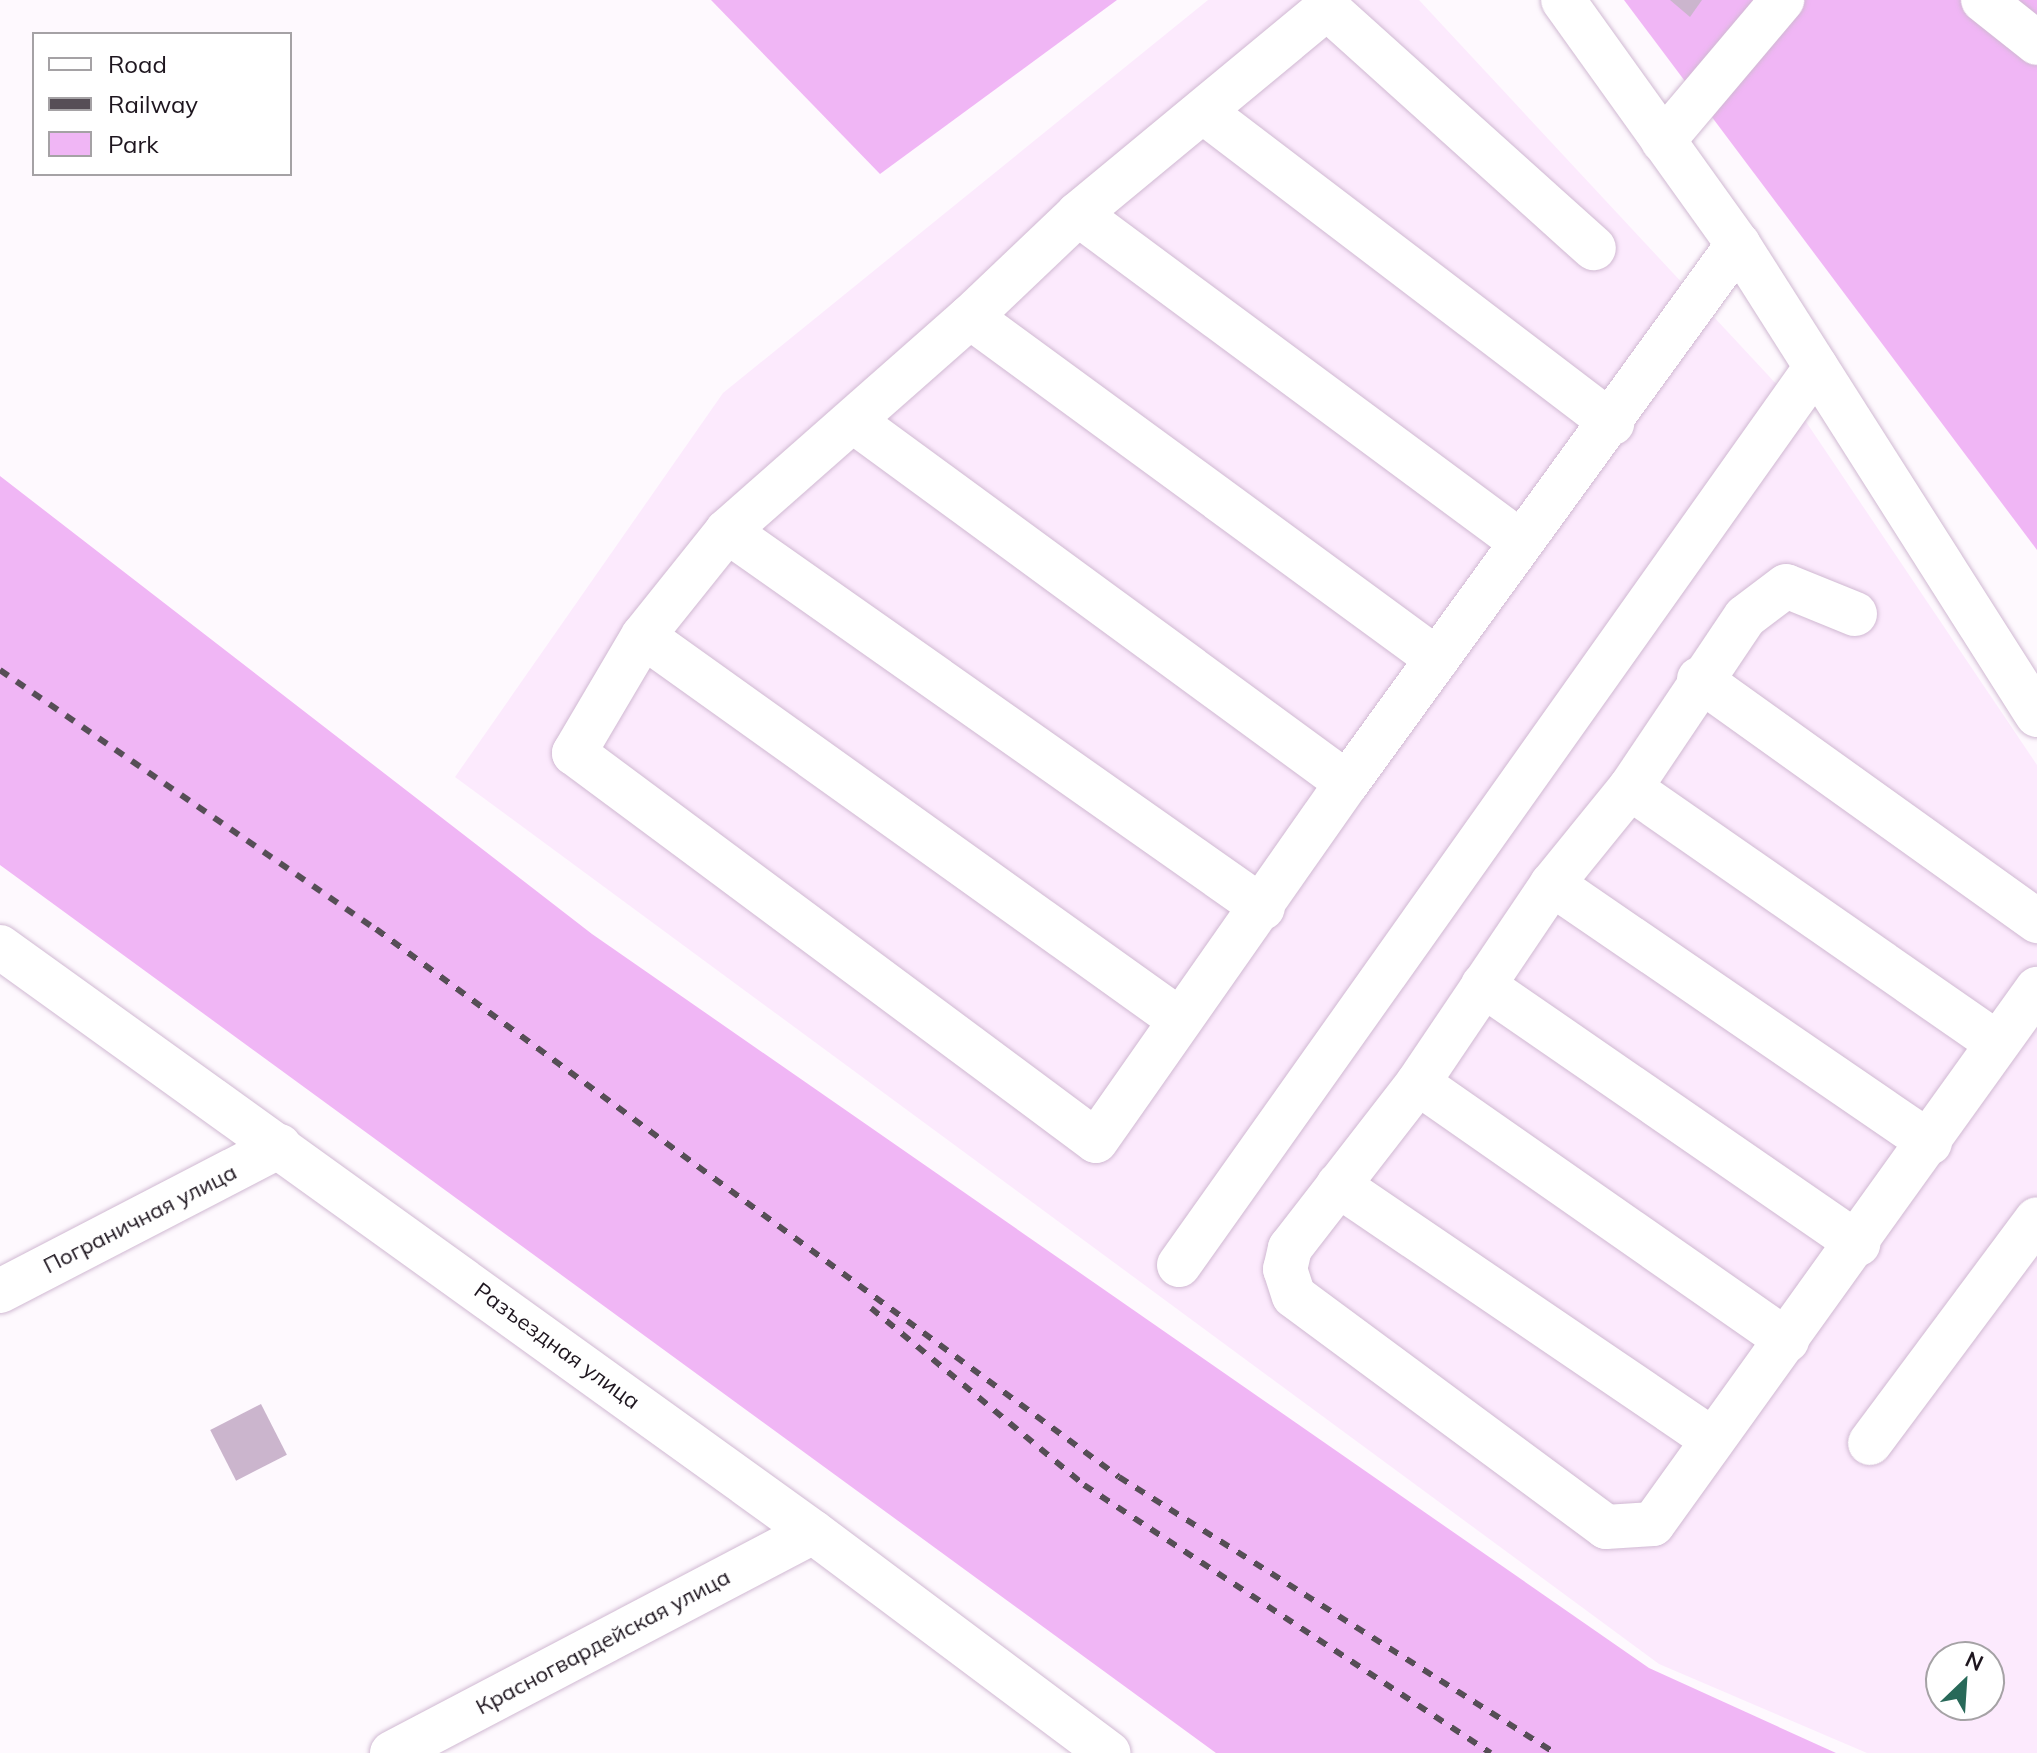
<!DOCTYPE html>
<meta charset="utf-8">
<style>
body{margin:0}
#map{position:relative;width:2037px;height:1753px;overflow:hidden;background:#fef9fe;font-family:Mulish,sans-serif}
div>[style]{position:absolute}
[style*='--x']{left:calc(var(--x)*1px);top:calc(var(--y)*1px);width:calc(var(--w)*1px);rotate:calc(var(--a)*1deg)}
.built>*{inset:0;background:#fceafd}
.green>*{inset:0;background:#f0b6f5}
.building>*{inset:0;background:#cbb5cd;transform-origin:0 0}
.roads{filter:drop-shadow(0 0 2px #d0b9d2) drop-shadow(0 0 2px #d0b9d2)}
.minor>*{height:44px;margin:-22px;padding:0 22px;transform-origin:22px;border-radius:22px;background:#fff}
.rail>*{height:6px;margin-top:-3px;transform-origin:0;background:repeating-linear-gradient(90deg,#564e56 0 10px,transparent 0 20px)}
span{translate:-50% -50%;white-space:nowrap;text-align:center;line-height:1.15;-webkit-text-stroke:6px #fff;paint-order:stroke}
.street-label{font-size:22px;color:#1e161f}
.legend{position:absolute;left:32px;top:32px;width:260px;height:144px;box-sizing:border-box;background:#fff;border:2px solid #a5a2a5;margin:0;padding:10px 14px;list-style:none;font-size:24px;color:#1e161f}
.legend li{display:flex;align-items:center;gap:16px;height:40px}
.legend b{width:40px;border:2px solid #a5a2a5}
.north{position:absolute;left:1925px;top:1641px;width:80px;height:80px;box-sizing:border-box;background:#fff;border:2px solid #a5a2a5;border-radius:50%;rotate:25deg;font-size:22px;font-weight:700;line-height:32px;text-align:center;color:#1e161f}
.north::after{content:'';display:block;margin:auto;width:28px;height:36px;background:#286959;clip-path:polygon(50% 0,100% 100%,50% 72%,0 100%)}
</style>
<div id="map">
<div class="built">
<i style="clip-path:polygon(evenodd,1208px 0,1419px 0,1792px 401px,2037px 765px,2037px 1753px,1867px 1753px,1659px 1664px,455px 777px,723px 393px,1208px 0,1941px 1657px,1989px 1657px,1989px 1705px,1941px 1705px,1941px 1657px)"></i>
</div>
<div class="green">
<i style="clip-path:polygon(711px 0,1117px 0,880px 174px)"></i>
<i style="clip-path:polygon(1624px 0,2037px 0,2037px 550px)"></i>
<i style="clip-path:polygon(0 476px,592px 934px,1649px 1668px,1836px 1753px,1216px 1753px,0 865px)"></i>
</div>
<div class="building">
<i style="clip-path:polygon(1670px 0,1702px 0,1690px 17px)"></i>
<i style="left:261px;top:1404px;width:57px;height:57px;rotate:63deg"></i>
</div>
<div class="roads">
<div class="minor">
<i style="--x:1563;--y:0;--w:300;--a:54.4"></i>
<i style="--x:1738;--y:244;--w:558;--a:57.59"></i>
<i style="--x:1983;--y:0;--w:69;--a:38.5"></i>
<i style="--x:1205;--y:113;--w:512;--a:37.3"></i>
<i style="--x:1663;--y:141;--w:185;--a:-49.8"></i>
<i style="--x:1078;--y:214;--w:551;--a:36.52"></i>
<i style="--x:970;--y:317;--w:579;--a:36.22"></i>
<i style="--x:853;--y:421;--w:612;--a:36.23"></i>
<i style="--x:727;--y:531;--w:655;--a:35.12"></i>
<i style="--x:1855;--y:614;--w:74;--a:-157.9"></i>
<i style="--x:1786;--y:586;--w:51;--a:142.9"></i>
<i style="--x:1745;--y:617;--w:206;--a:123.9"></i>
<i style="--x:1630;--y:788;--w:124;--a:129.1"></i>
<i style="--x:1552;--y:884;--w:240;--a:124"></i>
<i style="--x:1418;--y:1083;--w:209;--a:127.8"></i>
<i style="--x:1290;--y:1248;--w:22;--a:103"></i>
<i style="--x:1285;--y:1269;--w:28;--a:72"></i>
<i style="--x:1294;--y:1296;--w:388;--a:36.5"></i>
<i style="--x:1606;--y:1527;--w:47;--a:-3.7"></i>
<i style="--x:1653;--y:1524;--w:659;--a:-54.33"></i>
<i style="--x:643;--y:636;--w:134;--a:-51.3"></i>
<i style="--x:727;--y:531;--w:324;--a:-41.4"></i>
<i style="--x:970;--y:317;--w:149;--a:-43.6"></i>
<i style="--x:1078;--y:214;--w:323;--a:-39.6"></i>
<i style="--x:1327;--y:8;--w:359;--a:42"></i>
<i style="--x:1699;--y:679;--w:416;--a:35.6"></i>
<i style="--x:1630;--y:788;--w:446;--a:34.8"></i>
<i style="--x:1552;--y:884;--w:458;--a:34.4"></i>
<i style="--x:0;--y:947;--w:1002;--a:35.74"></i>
<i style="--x:813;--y:1532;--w:369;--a:36.8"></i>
<i style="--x:1483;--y:985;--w:456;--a:34.6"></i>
<i style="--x:1180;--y:1020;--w:660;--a:-144.43"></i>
<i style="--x:643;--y:636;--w:136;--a:120.5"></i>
<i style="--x:574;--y:753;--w:650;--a:36.62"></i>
<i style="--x:1096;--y:1141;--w:437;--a:-55"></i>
<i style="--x:1347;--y:783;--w:666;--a:-54.04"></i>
<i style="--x:1418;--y:1083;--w:450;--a:34.9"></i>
<i style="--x:1338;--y:1185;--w:450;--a:34.2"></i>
<i style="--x:1179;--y:1265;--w:1101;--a:-54.65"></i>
<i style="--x:0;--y:1291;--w:315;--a:-27.4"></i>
<i style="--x:1870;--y:1443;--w:279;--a:-53.3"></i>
<i style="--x:392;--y:1753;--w:475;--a:-27.7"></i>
</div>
</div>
<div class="rail">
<i style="--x:0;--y:670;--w:457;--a:34.6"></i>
<i style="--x:376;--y:929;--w:923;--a:36.41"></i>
<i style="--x:1119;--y:1477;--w:516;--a:32.33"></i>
<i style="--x:871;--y:1308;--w:277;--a:39.7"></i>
<i style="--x:1084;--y:1485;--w:487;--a:33.4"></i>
</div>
<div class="street-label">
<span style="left:140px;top:1219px;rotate:-27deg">Пограничная улица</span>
<span style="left:557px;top:1346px;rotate:36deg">Разъездная улица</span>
<span style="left:603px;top:1642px;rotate:-28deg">Красногвардейская улица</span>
</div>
<ul class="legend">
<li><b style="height:10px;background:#fff"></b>Road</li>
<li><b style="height:10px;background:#564e56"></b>Railway</li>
<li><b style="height:22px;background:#f0b6f5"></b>Park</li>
</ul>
<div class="north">N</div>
</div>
